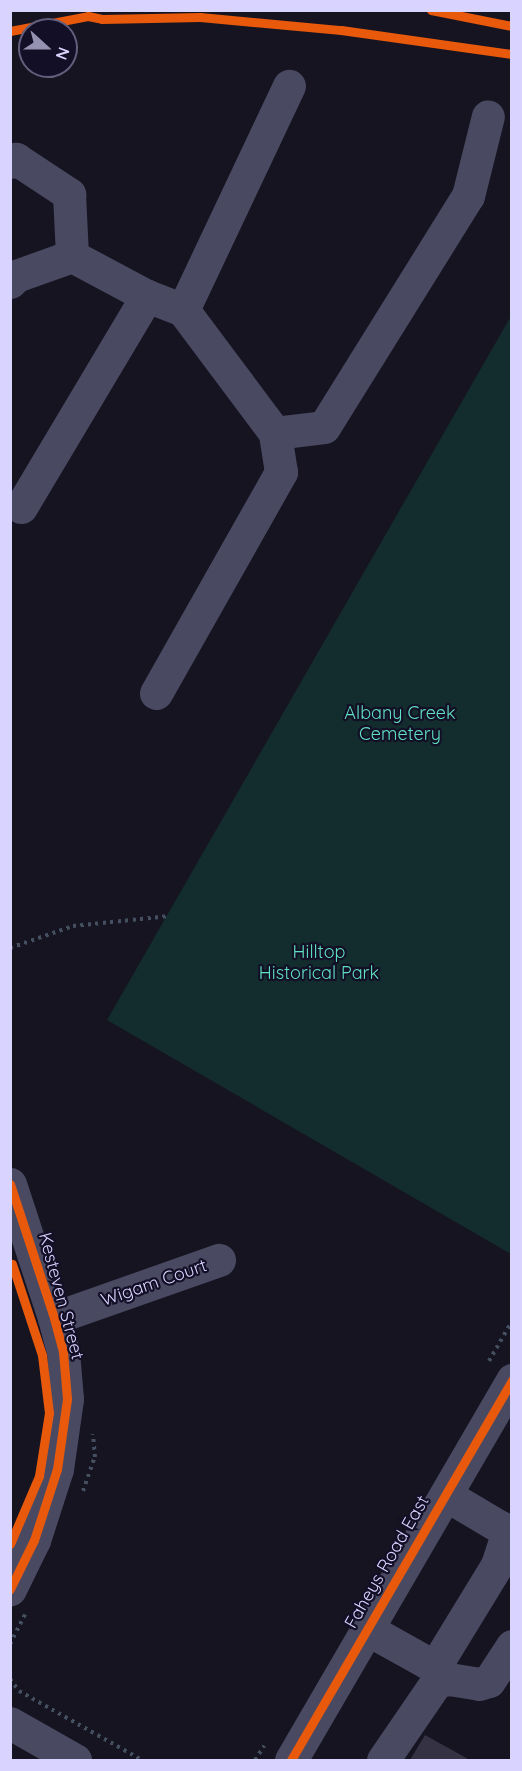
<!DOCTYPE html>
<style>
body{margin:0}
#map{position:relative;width:522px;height:1771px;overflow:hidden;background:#161421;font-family:Quicksand,sans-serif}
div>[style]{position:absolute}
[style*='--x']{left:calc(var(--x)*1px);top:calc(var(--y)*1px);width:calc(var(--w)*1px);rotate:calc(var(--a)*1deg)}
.green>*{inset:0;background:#132c2d}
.building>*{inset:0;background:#343243}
.path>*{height:4px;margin-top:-2px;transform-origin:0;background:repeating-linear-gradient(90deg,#44505f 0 3px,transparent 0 7.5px)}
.minor>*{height:33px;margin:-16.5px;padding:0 16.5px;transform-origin:16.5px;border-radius:16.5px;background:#4a4962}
.cycleway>*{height:9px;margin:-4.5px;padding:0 4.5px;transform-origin:4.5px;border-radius:4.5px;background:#e8590c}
span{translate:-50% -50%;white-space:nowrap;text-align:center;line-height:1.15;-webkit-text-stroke:4.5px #130f26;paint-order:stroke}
.park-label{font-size:18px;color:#5fe0c0}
.street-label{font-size:18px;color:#d9d4ff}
.frame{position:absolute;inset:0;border:12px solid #d9d4ff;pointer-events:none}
.north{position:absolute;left:18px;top:18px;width:60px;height:60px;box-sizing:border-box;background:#130f26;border:2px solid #625e7d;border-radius:50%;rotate:111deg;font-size:16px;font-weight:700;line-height:24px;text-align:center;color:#d9d4ff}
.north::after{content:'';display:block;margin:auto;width:21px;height:27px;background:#9591b1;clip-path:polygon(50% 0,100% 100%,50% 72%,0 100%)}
</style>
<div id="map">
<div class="green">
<i style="clip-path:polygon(511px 316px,511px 1254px,107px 1020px)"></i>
</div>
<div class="building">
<i style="clip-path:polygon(425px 1735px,470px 1760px,410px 1760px)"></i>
</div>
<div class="path">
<i style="--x:10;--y:948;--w:67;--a:-19.2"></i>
<i style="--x:73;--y:926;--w:97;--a:-5.9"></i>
<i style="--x:489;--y:1361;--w:46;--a:-60.1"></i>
<i style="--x:83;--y:1491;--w:36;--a:-71"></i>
<i style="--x:95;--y:1457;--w:23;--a:-95"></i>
<i style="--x:10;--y:1644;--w:34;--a:-63"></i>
<i style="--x:10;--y:1679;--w:15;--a:53"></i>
<i style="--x:19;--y:1691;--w:141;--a:29.3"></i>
<i style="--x:255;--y:1760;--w:17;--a:-57"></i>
</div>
<div class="minor">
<i style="--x:10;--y:162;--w:7;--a:-27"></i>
<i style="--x:16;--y:159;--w:64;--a:33.4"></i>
<i style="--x:69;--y:194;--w:62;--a:87.2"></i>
<i style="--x:10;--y:282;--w:8;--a:-45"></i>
<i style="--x:16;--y:276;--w:59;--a:-19.7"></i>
<i style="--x:72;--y:256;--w:85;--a:28.1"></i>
<i style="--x:147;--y:296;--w:39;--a:21"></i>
<i style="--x:183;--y:310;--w:154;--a:53.2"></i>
<i style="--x:183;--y:310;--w:248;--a:-64.7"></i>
<i style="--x:21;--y:507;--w:246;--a:-59.2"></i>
<i style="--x:156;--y:693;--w:254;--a:-60.5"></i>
<i style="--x:281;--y:472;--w:39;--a:-99"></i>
<i style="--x:275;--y:433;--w:49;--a:-7"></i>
<i style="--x:324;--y:427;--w:272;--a:-58.1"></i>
<i style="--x:468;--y:196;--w:82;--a:-76"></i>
<i style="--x:10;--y:1184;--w:141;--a:71.8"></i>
<i style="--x:54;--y:1318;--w:35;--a:75"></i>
<i style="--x:63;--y:1352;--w:47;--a:85.1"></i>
<i style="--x:67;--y:1399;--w:71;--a:98.1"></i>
<i style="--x:57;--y:1469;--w:75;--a:107.9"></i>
<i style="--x:34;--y:1540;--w:55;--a:116.1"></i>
<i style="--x:54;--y:1318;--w:175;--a:-19.4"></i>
<i style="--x:446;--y:1495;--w:77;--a:30.6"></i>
<i style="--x:367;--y:1629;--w:70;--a:29.1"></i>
<i style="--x:428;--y:1663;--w:11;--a:-15"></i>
<i style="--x:439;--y:1660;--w:111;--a:-58.6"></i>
<i style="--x:497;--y:1565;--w:29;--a:-72"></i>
<i style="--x:506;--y:1537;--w:11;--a:-117"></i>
<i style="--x:10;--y:1723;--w:75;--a:29.6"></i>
<i style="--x:291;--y:1760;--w:440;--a:-59.8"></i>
<i style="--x:383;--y:1760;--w:96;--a:-55.6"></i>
<i style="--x:437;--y:1681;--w:12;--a:-9"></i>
<i style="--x:449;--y:1679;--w:30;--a:9"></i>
<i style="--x:479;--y:1684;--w:10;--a:-17"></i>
<i style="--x:489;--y:1681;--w:42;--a:-56.7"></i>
</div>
<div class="cycleway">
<i style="--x:431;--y:10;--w:83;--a:11.2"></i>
<i style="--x:10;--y:31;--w:79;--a:-10.9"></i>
<i style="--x:88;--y:16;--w:14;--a:12"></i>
<i style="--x:102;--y:19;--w:98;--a:-1.2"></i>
<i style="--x:200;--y:17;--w:142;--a:5.3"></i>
<i style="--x:341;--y:30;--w:173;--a:8"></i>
<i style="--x:10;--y:1184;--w:141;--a:71.8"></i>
<i style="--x:54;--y:1318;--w:35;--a:75"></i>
<i style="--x:63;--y:1352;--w:47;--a:85.1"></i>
<i style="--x:67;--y:1399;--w:71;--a:98.1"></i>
<i style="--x:57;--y:1469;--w:75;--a:107.9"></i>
<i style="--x:34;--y:1540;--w:55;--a:116.1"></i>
<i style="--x:10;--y:1544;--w:74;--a:-66.9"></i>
<i style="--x:39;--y:1476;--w:64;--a:-81"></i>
<i style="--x:49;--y:1413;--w:58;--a:-96.9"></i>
<i style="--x:42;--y:1355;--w:96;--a:-108.2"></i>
<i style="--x:291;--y:1760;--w:440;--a:-59.8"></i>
</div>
<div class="park-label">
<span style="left:400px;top:724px">Albany Creek<br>Cemetery</span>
<span style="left:319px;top:963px">Hilltop<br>Historical Park</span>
</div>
<div class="street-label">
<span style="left:154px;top:1283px;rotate:-19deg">Wigam Court</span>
<span style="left:61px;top:1296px;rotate:75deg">Kesteven Street</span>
<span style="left:387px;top:1562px;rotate:-60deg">Faheys Road East</span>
</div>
<div class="frame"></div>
<div class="north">N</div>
</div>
